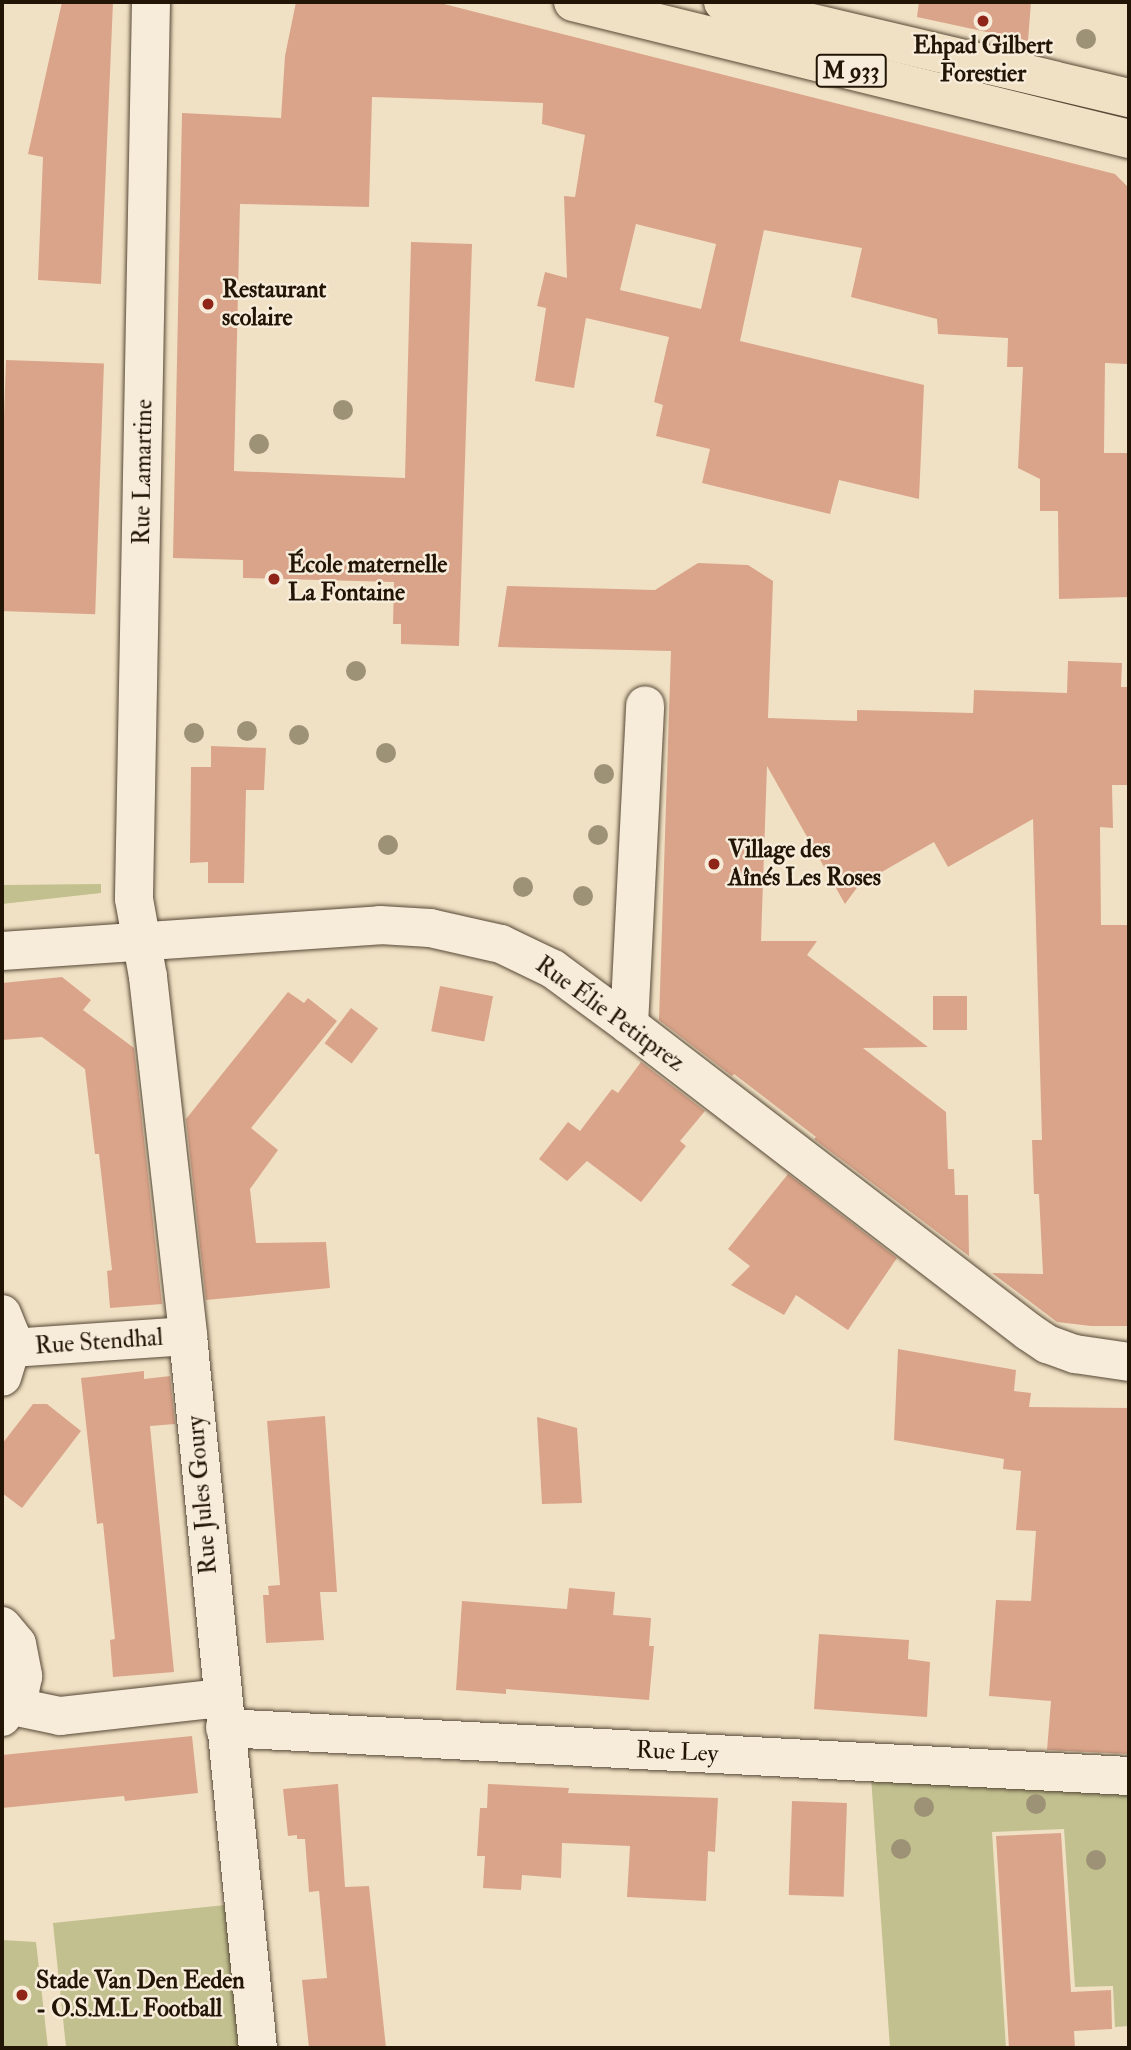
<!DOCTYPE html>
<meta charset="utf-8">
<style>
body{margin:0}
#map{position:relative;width:1131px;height:2050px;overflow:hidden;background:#f1e1c4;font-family:"IM FELL Double Pica",serif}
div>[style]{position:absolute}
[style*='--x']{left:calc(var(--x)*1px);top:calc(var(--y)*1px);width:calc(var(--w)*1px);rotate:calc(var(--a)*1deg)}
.green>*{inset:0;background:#c2c08f;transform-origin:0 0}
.building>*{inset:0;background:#daa48a;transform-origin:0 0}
.roads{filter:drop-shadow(0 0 2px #564836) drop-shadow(0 0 2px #564836)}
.street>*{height:38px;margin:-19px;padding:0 19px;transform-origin:19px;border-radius:19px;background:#f6ecd9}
.primary>*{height:38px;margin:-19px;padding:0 19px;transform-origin:19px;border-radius:19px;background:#f1e1c4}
.trees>*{width:20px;height:20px;margin:-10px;border-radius:50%;background:#9e9276}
.dots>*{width:19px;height:19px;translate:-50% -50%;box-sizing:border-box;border:4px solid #f6ecd9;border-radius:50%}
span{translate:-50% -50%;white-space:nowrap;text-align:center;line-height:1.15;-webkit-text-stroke:5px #f6ecd9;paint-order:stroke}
.shield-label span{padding:2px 5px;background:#f6ecd9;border:2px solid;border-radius:5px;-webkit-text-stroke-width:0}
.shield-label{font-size:23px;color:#221506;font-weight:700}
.poi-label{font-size:24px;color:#221506;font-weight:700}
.left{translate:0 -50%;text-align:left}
.street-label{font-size:24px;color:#221506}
.frame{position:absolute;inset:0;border:4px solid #221506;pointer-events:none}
</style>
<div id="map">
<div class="green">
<i style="clip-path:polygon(101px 884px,101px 893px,2px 904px,2px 885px)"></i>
<i style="clip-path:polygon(871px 1777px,1129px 1793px,1129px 2026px,1115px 2027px,1113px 1986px,1075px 1987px,1064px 1829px,992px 1832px,1006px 2048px,890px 2048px)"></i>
<i style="left:225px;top:1905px;width:144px;height:173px;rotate:84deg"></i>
<i style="clip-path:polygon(2px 1940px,36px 1942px,48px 2048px,2px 2048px)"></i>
</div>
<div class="building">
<i style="clip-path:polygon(62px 2px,113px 2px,101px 284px,38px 280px,43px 157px,28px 154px)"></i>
<i style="clip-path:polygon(evenodd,296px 2px,436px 2px,1115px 174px,1127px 186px,1128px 364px,1105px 363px,1104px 453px,1129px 453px,1129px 597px,1059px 599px,1058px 511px,1040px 511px,1040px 479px,1018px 468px,1023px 367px,1007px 367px,1008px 338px,938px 334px,937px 319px,851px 297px,862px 248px,764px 230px,740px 341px,924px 385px,919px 499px,839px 480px,830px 514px,702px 483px,710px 449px,656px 436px,663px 405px,654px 402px,669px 337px,586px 318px,574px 388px,535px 381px,546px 308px,537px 306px,545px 272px,567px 278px,564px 196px,575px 197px,585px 135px,542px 124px,543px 103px,372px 97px,369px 207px,240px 204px,234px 471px,405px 478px,411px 242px,472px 244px,459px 646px,401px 644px,401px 624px,393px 624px,394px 582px,243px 578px,243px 560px,173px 558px,182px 113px,281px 118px,285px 56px,296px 2px,636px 224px,716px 244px,701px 309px,620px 290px,636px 224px)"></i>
<i style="clip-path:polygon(919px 2px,1031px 2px,1028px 41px,917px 17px)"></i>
<i style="left:6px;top:360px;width:98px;height:251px;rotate:2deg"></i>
<i style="clip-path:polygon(698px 563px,748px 565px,773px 581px,768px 718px,857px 721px,857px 710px,973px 713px,974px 690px,1067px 693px,1068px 661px,1122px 663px,1121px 687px,1129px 687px,1129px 785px,1112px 785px,1113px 828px,1100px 827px,1101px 925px,1129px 925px,1129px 1326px,1091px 1326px,1057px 1322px,992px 1273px,1043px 1274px,1039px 1194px,1034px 1194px,1032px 1140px,1042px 1140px,1033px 819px,948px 867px,934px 842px,859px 885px,845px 904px,767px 766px,761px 941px,817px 941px,807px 955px,928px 1047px,863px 1048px,946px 1112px,948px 1169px,954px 1169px,955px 1195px,968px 1195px,969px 1256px,814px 1139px,816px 1137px,734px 1074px,732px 1076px,659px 1020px,671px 651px,498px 647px,507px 586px,655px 590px)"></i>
<i style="clip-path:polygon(211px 746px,266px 748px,264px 790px,246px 790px,244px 883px,208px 883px,208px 862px,190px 863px,191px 767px,211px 767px)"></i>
<i style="clip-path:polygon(62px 977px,91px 1000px,83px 1010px,134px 1048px,162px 1304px,110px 1308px,107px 1271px,112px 1270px,99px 1154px,95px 1154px,85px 1069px,42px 1037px,2px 1040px,2px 983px)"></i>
<i style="left:440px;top:986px;width:54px;height:46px;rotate:11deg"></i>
<i style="clip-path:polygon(288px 992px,304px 1003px,308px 998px,337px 1021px,251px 1128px,278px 1150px,250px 1189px,256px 1243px,326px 1242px,330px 1288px,206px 1300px,186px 1119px)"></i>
<i style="left:933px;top:996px;width:34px;height:34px"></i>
<i style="left:351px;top:1008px;width:34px;height:44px;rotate:37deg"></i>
<i style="clip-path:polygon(641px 1062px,705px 1111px,680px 1141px,686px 1146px,641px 1202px,587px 1161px,567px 1181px,539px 1159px,568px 1122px,580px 1131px,612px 1089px,618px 1093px)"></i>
<i style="clip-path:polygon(788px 1174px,897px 1258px,848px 1330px,796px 1295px,784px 1315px,731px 1285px,750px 1266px,728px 1249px)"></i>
<i style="clip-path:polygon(898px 1349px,1016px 1370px,1014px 1391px,1031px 1393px,1029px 1407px,1129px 1408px,1129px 1754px,1047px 1750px,1051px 1701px,989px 1696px,996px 1600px,1031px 1601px,1036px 1531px,1016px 1530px,1021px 1471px,1003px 1469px,1004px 1459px,894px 1440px)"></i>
<i style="clip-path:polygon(144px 1371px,144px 1379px,170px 1376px,175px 1424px,150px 1426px,174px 1672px,113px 1677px,110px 1640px,115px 1639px,103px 1523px,97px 1524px,81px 1378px)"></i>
<i style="clip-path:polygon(33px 1404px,47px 1404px,81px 1431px,22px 1508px,2px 1493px,2px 1444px)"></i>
<i style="clip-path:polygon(325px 1416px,337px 1592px,320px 1592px,324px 1640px,266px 1643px,263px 1595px,269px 1595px,268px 1586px,280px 1585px,267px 1421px)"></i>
<i style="clip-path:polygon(537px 1417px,577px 1428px,582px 1503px,542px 1504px)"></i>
<i style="clip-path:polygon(569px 1588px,615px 1592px,613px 1615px,651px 1618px,649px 1646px,654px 1646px,649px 1700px,506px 1689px,506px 1694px,456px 1690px,462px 1601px,567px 1609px)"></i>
<i style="clip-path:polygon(819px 1634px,909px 1640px,908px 1659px,930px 1662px,927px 1717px,814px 1709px)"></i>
<i style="clip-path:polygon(192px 1736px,198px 1793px,125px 1801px,124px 1796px,2px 1808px,2px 1755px)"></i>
<i style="clip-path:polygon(338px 1784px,345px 1887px,369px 1886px,386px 2048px,309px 2048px,302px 1980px,327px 1978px,319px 1891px,309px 1892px,305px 1839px,297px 1839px,297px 1835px,288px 1836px,283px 1789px)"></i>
<i style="clip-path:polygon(488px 1784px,569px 1788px,568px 1793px,718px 1798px,715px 1852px,708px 1851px,706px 1901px,627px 1897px,630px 1846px,562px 1843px,561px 1878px,522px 1875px,521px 1890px,483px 1888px,485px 1856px,477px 1856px,480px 1808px,487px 1808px)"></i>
<i style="left:792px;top:1801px;width:55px;height:94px;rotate:2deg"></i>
<i style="clip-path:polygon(1061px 1833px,1071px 1992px,1111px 1990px,1112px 2029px,1074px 2031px,1075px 2048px,1009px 2048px,996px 1836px)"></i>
</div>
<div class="roads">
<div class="street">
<i style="--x:151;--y:2;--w:897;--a:91.09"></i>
<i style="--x:134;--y:899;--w:79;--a:79.8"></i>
<i style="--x:148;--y:977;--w:361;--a:83.6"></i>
<i style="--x:188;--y:1336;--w:715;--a:84.39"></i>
<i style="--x:2;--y:951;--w:379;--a:-3.9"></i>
<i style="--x:380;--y:925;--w:50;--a:3.4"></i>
<i style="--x:430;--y:928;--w:73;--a:12.7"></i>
<i style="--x:501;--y:944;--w:58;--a:25.7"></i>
<i style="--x:553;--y:969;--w:94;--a:36.4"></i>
<i style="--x:629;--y:1025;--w:504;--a:37.51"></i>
<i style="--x:1029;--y:1332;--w:22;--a:34"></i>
<i style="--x:1047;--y:1344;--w:30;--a:20"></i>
<i style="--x:1075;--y:1354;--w:55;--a:8.4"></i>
<i style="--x:629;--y:1025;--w:320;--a:-87.1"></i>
<i style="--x:2;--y:1314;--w:22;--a:68"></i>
<i style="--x:10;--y:1334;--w:14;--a:86"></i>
<i style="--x:11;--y:1348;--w:30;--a:107"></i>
<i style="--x:11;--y:1348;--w:177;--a:-3.9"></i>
<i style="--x:2;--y:1626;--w:23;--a:50"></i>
<i style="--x:17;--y:1644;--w:33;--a:79"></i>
<i style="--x:23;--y:1676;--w:16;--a:101"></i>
<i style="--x:20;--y:1692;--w:31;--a:126"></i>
<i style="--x:12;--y:1706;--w:49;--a:11.8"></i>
<i style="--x:60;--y:1716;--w:162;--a:-6.4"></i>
<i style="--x:225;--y:1728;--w:905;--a:3.04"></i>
</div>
<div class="primary">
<i style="--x:573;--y:2;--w:573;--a:13.84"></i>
<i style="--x:723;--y:2;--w:417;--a:13.3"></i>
</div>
</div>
<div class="trees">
<i style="left:1086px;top:39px"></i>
<i style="left:343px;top:410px"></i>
<i style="left:259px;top:444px"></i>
<i style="left:356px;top:671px"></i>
<i style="left:247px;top:731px"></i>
<i style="left:194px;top:733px"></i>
<i style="left:299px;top:735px"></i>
<i style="left:386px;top:753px"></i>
<i style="left:604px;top:774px"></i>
<i style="left:598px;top:835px"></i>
<i style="left:388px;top:845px"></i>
<i style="left:523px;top:887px"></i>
<i style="left:583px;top:896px"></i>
<i style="left:1036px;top:1804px"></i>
<i style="left:924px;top:1807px"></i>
<i style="left:901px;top:1849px"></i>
<i style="left:1096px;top:1860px"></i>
</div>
<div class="dots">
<i style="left:983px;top:21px;background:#8f2418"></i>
<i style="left:208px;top:304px;background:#8f2418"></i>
<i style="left:274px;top:579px;background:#8f2418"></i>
<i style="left:714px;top:864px;background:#8f2418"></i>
<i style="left:22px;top:1995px;background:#8f2418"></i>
</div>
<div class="shield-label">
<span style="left:851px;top:71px">M 933</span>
</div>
<div class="poi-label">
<span style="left:983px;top:60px">Ehpad Gilbert<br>Forestier</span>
<span class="left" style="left:222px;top:304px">Restaurant<br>scolaire</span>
<span class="left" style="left:288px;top:579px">École maternelle<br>La Fontaine</span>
<span class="left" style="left:728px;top:864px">Village des<br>Aînés Les Roses</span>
<span class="left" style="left:36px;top:1995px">Stade Van Den Eeden<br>- O.S.M.L Football</span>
</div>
<div class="street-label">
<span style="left:143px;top:472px;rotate:-89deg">Rue Lamartine</span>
<span style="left:610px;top:1014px;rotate:36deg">Rue Élie Petitprez</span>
<span style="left:99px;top:1342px;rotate:-4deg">Rue Stendhal</span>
<span style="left:202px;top:1495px;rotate:-95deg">Rue Jules Goury</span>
<span style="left:677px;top:1752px;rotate:3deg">Rue Ley</span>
</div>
<div class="frame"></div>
</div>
